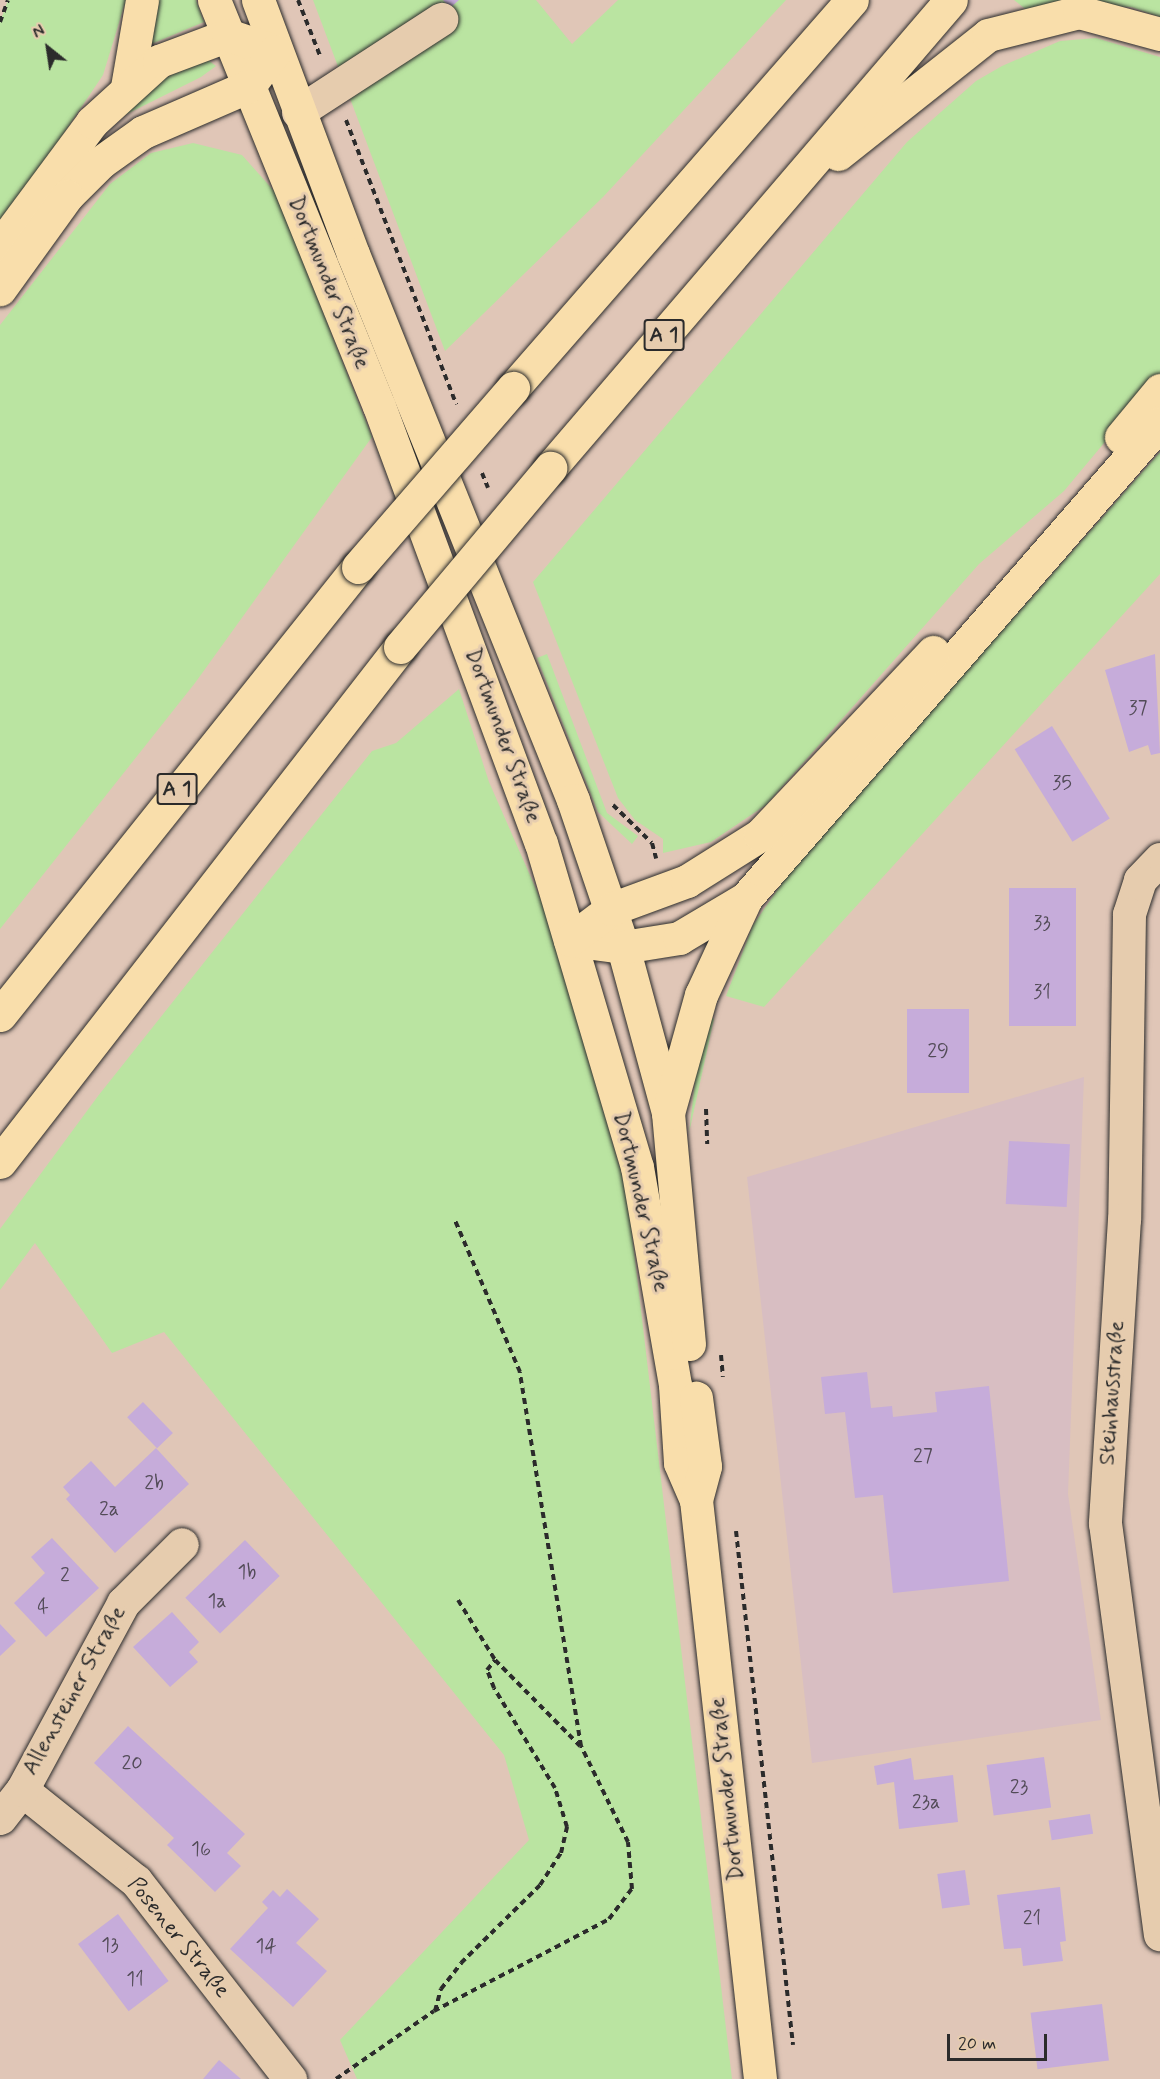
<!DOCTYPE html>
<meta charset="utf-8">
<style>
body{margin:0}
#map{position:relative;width:1160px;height:2079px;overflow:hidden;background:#e0c6b7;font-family:Mynerve,sans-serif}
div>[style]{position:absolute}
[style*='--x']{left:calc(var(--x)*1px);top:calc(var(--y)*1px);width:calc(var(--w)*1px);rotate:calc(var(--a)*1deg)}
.built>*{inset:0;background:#d8bec2}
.green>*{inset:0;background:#bae4a1}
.building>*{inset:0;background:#c6acda;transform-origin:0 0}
.path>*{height:4px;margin-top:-2px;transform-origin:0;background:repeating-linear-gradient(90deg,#2b2b2b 0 6px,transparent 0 10.5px)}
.roads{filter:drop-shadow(0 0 2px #2b2b2b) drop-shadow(0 0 2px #2b2b2b)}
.minor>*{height:33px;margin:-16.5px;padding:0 16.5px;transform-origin:16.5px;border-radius:16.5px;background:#e6ccae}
.major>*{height:33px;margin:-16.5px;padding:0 16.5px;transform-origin:16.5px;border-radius:16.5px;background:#f9deab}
.highway>*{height:33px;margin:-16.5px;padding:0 16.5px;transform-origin:16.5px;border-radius:16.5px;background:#f9deab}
.bridges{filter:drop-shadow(0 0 2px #2b2b2b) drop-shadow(0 0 2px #2b2b2b)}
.highway-bridge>*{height:33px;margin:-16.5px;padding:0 16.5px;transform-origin:16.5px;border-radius:16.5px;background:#f9deab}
span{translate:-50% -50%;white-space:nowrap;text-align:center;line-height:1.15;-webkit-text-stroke:6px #e6ccae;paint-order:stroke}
.number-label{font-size:20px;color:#524b57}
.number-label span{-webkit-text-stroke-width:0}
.shield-label span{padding:2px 4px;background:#e6ccae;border:2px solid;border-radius:4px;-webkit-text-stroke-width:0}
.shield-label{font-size:21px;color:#2b2b2b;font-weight:700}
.street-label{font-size:22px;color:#2b2b2b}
.north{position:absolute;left:18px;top:18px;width:60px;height:60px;-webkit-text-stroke:4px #e6ccae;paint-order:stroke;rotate:330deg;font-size:16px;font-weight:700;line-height:24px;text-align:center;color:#2b2b2b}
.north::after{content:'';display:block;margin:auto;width:21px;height:27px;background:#2b2b2b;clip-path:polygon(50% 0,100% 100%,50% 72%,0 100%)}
.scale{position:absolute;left:947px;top:2034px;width:100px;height:27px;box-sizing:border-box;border:3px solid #2b2b2b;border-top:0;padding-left:8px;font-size:18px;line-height:21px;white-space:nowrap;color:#2b2b2b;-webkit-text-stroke:4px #e6ccae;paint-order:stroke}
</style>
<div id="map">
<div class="built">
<i style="clip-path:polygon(1084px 1077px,1068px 1494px,1101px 1720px,812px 1763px,747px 1177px)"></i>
</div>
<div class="green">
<i style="clip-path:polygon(8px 0,126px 0,103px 75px,0 228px,0 22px)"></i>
<i style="clip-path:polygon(158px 0,196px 0,204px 22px,149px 45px)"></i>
<i style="clip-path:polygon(313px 0,536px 0,572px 44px,618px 0,786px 0,603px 197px,445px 351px)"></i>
<i style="clip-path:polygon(1014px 0,1160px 0,1160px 17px,1131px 7px,1100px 6px,1029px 12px)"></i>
<i style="clip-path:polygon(1096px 38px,1160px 57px,1160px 376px,1064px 491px,979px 564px,766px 805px,711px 842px,663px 853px,663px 839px,635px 820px,618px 798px,533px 582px,907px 142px,976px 81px,1002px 66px,1060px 41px)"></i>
<i style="clip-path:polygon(208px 60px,216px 66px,201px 77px,121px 117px,159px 80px)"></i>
<i style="clip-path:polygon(193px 143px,242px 155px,276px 193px,372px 437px,195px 683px,0 929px,0 325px,110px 184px,151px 153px)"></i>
<i style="clip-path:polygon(1160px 452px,1160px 574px,764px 1007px,726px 996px,753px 925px,794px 866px)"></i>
<i style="clip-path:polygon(547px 654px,607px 813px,638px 836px,632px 844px,598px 812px,537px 658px)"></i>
<i style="clip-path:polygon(459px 689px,489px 782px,544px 907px,627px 1192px,732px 2079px,357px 2079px,340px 2040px,529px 1840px,504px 1755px,164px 1332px,112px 1353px,35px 1243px,0 1290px,0 1229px,98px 1096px,372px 751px,396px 743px)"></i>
<i style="clip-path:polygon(709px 1017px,714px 1019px,689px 1133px,696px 1073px)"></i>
</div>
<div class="building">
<i style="clip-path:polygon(443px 0,459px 0,450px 8px)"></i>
<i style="clip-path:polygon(1155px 654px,1160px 753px,1151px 755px,1148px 745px,1129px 752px,1105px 670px)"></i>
<i style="left:1052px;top:726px;width:109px;height:44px;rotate:58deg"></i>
<i style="left:1009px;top:888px;width:67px;height:138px"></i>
<i style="left:907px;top:1009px;width:62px;height:84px"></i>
<i style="left:1009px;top:1141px;width:61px;height:63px;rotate:3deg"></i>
<i style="clip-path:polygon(867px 1372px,871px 1408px,892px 1406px,893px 1417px,937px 1412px,935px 1392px,989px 1386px,1009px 1581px,893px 1593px,883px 1495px,855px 1498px,845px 1412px,825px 1414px,821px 1377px)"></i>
<i style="left:143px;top:1402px;width:43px;height:22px;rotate:46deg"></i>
<i style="clip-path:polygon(156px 1448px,189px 1484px,115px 1553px,66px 1499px,70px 1495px,63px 1487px,91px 1461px,115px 1487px)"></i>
<i style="clip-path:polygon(52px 1538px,99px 1588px,46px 1637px,14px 1603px,45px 1573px,31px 1557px)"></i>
<i style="left:245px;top:1540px;width:50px;height:83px;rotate:46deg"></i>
<i style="clip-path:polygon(172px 1612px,199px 1642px,189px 1652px,198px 1662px,170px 1687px,133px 1647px)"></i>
<i style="clip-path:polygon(0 1624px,16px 1641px,0 1656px)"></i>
<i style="clip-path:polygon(128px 1726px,245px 1834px,227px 1853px,241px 1866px,215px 1892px,167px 1845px,174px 1838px,94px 1763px)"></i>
<i style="left:1044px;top:1757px;width:51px;height:58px;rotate:82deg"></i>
<i style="clip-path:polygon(911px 1758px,914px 1780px,953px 1775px,958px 1822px,899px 1829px,894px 1782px,877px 1785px,874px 1766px)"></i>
<i style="left:1090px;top:1814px;width:20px;height:42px;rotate:81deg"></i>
<i style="left:965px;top:1870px;width:35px;height:28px;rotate:82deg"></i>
<i style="clip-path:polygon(1060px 1887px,1066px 1941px,1060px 1942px,1063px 1961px,1023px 1966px,1021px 1948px,1004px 1949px,997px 1895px)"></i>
<i style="clip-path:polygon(287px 1889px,319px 1919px,296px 1943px,327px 1971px,293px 2007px,230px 1949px,268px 1908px,262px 1902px,273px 1890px,280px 1897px)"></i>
<i style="left:118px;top:1914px;width:84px;height:50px;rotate:53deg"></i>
<i style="left:1102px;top:2004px;width:57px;height:72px;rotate:83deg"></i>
<i style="clip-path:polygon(219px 2060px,241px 2079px,203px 2079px)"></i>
</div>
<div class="path">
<i style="--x:298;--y:0;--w:62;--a:68.4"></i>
<i style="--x:0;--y:22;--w:23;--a:-70"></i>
<i style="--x:346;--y:120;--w:305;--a:68.8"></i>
<i style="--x:482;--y:473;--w:16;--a:68"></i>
<i style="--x:613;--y:805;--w:54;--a:44.3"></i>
<i style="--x:652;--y:843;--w:16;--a:75"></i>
<i style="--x:706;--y:1109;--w:35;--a:88"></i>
<i style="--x:721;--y:1355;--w:22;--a:85"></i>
<i style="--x:736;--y:1531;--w:517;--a:83.67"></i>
<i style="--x:458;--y:1600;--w:70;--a:58.3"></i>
<i style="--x:495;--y:1660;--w:121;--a:45.3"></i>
<i style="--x:435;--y:2011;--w:23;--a:-75"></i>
<i style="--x:441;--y:1989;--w:33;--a:-52"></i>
<i style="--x:461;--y:1963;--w:111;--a:-44.6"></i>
<i style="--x:540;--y:1885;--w:38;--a:-57"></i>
<i style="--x:561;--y:1853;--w:27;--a:-77"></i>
<i style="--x:567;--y:1827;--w:41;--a:-107.1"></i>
<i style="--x:555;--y:1788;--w:117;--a:-121.4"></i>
<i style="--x:494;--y:1688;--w:19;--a:-111"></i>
<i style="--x:487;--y:1670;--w:13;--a:-51"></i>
<i style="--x:336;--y:2079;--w:119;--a:-34.8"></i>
<i style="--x:434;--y:2011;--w:198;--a:-27.7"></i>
<i style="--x:609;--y:1919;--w:38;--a:-53"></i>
<i style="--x:632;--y:1889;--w:47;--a:-94.9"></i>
<i style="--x:628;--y:1842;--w:107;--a:-116.1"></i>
<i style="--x:581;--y:1746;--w:379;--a:-99.3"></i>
<i style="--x:520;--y:1372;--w:165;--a:-113.2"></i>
</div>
<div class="roads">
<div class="minor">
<i style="--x:298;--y:112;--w:171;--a:-33"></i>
<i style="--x:1160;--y:859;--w:29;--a:134"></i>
<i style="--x:1140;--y:880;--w:36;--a:108"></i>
<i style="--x:1129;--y:914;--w:305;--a:90.9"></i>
<i style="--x:1124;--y:1219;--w:305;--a:93.6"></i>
<i style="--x:1105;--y:1523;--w:415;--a:82.4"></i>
<i style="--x:22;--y:1790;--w:146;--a:38.6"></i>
<i style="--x:136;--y:1881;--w:251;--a:52.1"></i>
<i style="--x:0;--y:1818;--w:36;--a:-52"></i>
<i style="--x:22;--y:1790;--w:213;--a:-61.6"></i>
<i style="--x:123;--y:1603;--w:83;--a:-45"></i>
</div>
<div class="major">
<i style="--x:214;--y:0;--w:438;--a:67.9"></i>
<i style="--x:379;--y:406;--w:466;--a:69.7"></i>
<i style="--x:541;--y:843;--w:338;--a:73.5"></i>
<i style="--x:637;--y:1167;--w:221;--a:80.1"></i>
<i style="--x:675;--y:1385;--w:78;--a:86.3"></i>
<i style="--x:680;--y:1463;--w:40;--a:66.6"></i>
<i style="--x:696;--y:1500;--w:583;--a:83.69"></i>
<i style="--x:258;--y:0;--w:271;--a:69.5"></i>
<i style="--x:353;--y:254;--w:589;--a:68.05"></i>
<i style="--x:573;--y:800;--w:155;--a:71.2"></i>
<i style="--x:623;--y:947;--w:172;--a:74.8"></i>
<i style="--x:668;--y:1113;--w:232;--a:84.8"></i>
<i style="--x:696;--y:1500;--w:35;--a:-75"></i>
<i style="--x:705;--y:1466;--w:69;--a:-97.5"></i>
</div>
<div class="highway">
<i style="--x:127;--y:87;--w:88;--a:-80.2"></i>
<i style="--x:838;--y:154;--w:191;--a:-38.4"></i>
<i style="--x:988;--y:35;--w:94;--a:-14.2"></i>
<i style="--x:1079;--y:12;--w:84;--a:15.2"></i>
<i style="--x:0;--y:246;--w:154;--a:-53.4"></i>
<i style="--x:92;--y:122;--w:91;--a:-42.3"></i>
<i style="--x:159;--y:61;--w:74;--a:-20.6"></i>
<i style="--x:228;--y:35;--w:50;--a:18.8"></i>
<i style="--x:275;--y:51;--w:44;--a:126.6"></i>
<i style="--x:249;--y:86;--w:116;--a:156.5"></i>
<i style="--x:143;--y:132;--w:52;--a:144.5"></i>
<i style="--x:101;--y:162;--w:48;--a:135"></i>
<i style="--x:67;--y:196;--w:115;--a:125.8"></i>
<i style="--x:513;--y:388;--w:515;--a:-48.86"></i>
<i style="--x:1121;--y:437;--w:61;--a:-50.3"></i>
<i style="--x:550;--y:468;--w:616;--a:-49.41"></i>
<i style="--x:570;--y:940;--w:53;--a:7.5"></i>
<i style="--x:623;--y:947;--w:57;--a:-9.1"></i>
<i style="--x:679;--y:938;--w:78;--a:-30.8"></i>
<i style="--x:746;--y:898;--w:630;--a:-48.93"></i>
<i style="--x:570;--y:940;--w:51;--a:-37.1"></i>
<i style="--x:611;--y:909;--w:81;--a:-20.2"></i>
<i style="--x:687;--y:881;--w:86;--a:-32.2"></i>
<i style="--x:760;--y:835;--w:252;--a:-46.6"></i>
<i style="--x:0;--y:1015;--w:573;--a:-51.37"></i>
<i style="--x:668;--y:1113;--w:123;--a:-74.4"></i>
<i style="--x:701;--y:995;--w:107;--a:-65.1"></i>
<i style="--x:0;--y:1162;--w:652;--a:-52.16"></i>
</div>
</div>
<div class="bridges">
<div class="highway-bridge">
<i style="--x:358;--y:567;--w:237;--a:-49.1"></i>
<i style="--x:400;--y:647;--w:234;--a:-50"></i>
</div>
</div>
<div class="number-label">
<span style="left:1138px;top:708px">37</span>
<span style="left:1062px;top:783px">35</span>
<span style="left:1042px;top:923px">33</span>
<span style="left:1042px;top:992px">31</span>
<span style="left:938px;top:1051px">29</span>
<span style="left:923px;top:1456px">27</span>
<span style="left:154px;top:1483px">2b</span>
<span style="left:109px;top:1509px">2a</span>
<span style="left:247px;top:1572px">1b</span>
<span style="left:65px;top:1575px">2</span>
<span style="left:217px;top:1601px">1a</span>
<span style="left:43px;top:1607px">4</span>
<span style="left:132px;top:1763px">20</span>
<span style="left:1019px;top:1787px">23</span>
<span style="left:926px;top:1802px">23a</span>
<span style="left:201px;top:1849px">16</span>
<span style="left:1032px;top:1918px">21</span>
<span style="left:110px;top:1945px">13</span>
<span style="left:266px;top:1946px">14</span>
<span style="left:135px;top:1979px">11</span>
</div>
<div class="shield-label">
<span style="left:664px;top:335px">A 1</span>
<span style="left:177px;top:789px">A 1</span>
</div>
<div class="street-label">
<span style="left:328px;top:283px;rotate:68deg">Dortmunder Straße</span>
<span style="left:502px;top:736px;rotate:70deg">Dortmunder Straße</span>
<span style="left:640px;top:1202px;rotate:77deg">Dortmunder Straße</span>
<span style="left:1113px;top:1393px;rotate:-86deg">Steinhausstraße</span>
<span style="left:75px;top:1691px;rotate:-61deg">Allensteiner Straße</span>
<span style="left:728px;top:1789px;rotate:-96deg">Dortmunder Straße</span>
<span style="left:178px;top:1938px;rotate:51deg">Posener Straße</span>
</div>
<div class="north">N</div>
<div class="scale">20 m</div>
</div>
